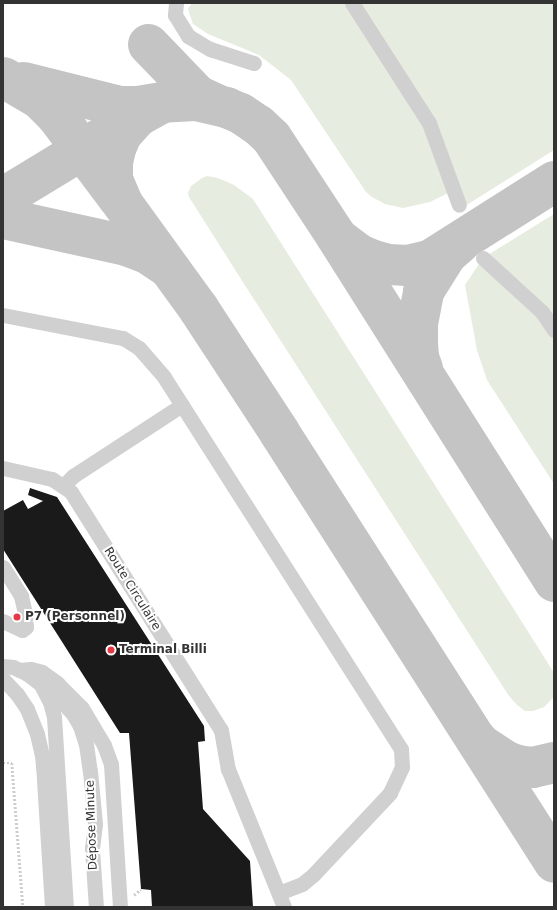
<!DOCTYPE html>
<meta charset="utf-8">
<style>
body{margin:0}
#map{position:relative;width:557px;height:910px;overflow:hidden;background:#fff;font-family:"DejaVu Sans",sans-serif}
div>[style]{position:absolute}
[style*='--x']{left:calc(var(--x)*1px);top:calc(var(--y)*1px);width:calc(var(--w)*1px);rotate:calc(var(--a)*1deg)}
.green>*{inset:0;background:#e6ecdf}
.taxiway>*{height:41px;margin:-20.5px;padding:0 20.5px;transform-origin:20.5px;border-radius:20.5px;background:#c4c4c4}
.building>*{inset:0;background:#1a1a1a}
.path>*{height:2.5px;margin-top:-1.25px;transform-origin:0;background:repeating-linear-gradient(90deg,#cdcdcd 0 2px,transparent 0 4px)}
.minor>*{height:15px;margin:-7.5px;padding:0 7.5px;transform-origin:7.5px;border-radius:7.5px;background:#d0d0d0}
.dots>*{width:11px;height:11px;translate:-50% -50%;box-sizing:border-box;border:2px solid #fff;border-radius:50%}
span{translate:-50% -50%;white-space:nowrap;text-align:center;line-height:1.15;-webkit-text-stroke:4px #fff;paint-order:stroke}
.street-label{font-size:12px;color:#333}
.poi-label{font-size:12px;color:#333;font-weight:700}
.left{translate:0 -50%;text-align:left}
.frame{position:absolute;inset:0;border:4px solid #333;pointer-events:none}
</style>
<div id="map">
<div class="green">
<i style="clip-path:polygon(192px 3px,344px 3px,422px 121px,450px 192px,430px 202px,403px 208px,385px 204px,372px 197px,366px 192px,291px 80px,259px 55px,208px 34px,193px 24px,188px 9px)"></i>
<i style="clip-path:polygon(355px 3px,554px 3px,554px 150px,465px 206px,445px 144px)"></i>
<i style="clip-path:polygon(207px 176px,218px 178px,234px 185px,253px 199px,527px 630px,554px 673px,554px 697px,544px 707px,533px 711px,525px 711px,517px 705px,509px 696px,239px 276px,189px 197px,188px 193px,191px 186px,202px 178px)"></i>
<i style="clip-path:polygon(554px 214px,554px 484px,487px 380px,477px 350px,465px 285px,483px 258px)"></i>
</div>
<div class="taxiway">
<i style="--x:148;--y:44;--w:71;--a:46.1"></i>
<i style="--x:197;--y:95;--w:21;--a:25"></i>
<i style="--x:3;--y:77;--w:42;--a:30.3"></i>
<i style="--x:39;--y:98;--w:24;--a:45"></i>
<i style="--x:56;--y:115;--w:104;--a:53.2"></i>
<i style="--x:23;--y:82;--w:99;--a:14"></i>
<i style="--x:119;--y:106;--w:18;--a:0"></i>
<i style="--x:137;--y:106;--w:25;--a:-9"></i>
<i style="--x:3;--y:197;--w:119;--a:-31.3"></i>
<i style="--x:3;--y:218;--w:126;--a:12.4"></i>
<i style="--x:126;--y:245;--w:22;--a:21"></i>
<i style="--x:147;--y:253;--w:23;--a:34"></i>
<i style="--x:339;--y:239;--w:25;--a:37"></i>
<i style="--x:359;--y:254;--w:15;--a:23"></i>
<i style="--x:373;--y:260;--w:16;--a:15"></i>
<i style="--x:388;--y:264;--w:19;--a:3"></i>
<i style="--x:407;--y:265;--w:23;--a:-13"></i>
<i style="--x:429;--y:260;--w:148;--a:-32.3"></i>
<i style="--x:422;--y:368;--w:12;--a:-110"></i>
<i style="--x:418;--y:357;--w:16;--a:-94"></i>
<i style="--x:417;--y:341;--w:18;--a:-90"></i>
<i style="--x:417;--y:323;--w:33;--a:-79"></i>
<i style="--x:423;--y:291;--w:44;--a:-58.1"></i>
<i style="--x:446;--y:254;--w:18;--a:-41"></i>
<i style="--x:554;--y:581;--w:408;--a:-122.3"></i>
<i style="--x:336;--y:236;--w:118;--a:-123.3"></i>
<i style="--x:271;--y:137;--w:18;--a:-137"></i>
<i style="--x:258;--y:125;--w:22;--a:-146"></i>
<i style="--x:240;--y:113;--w:15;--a:-157"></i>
<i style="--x:226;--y:107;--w:32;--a:-167"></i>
<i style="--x:195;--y:100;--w:33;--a:177"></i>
<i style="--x:162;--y:102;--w:29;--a:151"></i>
<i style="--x:137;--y:116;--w:24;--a:132"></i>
<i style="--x:121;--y:134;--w:15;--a:113"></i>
<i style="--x:115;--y:148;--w:14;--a:102"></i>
<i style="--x:112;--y:162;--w:17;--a:90"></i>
<i style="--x:112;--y:179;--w:26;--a:67"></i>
<i style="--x:122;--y:203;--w:130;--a:54.1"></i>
<i style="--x:198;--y:308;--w:148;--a:56.8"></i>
<i style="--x:279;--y:432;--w:510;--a:57.4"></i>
<i style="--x:477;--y:740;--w:5;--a:53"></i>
<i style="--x:480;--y:744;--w:31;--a:33"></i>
<i style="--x:506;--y:761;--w:12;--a:20"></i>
<i style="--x:517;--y:765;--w:15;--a:8"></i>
<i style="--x:532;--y:767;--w:23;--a:-13"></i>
</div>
<div class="building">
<i style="clip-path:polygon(30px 488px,57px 497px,204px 726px,205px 741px,198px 742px,203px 809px,250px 861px,253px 907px,152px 907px,151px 890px,141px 889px,129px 733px,120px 733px,3px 549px,3px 511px,23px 500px,28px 509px,43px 501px,28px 495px)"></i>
</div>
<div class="path">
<i style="--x:3;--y:763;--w:9;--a:0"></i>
<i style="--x:12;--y:763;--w:144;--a:85.6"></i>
<i style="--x:134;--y:895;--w:9;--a:-41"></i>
</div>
<div class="minor">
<i style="--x:176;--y:3;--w:12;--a:95"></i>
<i style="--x:175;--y:15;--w:25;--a:58"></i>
<i style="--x:188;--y:36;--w:26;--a:31"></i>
<i style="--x:210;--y:49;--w:46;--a:17.7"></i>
<i style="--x:352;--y:3;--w:143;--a:57.3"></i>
<i style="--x:429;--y:123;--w:87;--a:69.9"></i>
<i style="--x:483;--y:258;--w:80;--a:42.5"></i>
<i style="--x:542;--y:312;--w:22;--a:56"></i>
<i style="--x:3;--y:315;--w:122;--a:10.9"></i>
<i style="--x:123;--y:338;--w:19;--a:32"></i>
<i style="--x:139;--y:348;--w:38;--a:49"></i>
<i style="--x:164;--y:377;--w:441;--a:57.5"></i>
<i style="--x:401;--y:749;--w:18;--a:87"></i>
<i style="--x:402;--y:767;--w:29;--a:115"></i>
<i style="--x:390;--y:793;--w:112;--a:133.2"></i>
<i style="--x:313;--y:875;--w:14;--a:141"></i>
<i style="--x:302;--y:884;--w:25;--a:159"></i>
<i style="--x:3;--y:468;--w:50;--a:12.7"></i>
<i style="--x:52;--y:479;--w:23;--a:34"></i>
<i style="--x:71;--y:492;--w:281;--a:57.8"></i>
<i style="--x:221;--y:730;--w:40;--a:80"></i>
<i style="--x:228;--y:769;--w:149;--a:67.9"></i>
<i style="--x:63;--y:486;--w:14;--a:-45"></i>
<i style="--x:73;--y:476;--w:130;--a:-33.1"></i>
<i style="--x:3;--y:567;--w:34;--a:58"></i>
<i style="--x:21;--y:596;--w:17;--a:77"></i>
<i style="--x:25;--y:613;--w:14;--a:86"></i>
<i style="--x:26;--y:627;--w:5;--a:143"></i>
<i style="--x:22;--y:630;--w:21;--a:-155"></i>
<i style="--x:3;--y:666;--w:10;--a:6"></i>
<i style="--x:13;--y:667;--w:14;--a:25"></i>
<i style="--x:26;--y:673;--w:35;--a:37"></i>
<i style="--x:54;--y:694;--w:28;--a:46"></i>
<i style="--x:73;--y:714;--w:14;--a:60"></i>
<i style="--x:80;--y:726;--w:19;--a:72"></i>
<i style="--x:86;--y:744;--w:27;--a:82"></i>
<i style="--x:90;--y:771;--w:53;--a:84.6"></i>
<i style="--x:95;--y:824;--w:25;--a:97"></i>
<i style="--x:92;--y:849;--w:58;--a:86.1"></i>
<i style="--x:19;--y:670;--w:12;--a:-5"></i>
<i style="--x:31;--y:669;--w:11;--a:15"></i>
<i style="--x:42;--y:672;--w:19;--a:36"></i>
<i style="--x:57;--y:683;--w:35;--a:45"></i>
<i style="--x:82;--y:708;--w:43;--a:59.3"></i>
<i style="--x:104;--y:745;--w:20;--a:70"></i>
<i style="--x:111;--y:764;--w:143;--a:86.4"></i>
<i style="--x:3;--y:679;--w:21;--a:47"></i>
<i style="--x:17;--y:694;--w:18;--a:56"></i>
<i style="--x:27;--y:709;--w:27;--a:68"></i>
<i style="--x:37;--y:734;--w:22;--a:77"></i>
<i style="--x:42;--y:755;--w:25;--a:85"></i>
<i style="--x:44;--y:780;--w:127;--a:86.4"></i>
<i style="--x:42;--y:687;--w:17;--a:62"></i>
<i style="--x:50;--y:702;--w:16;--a:75"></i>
<i style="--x:54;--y:717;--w:190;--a:86.4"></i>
</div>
<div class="dots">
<i style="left:17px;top:617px;background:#e63946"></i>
<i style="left:111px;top:650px;background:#e63946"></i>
</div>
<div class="street-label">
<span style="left:132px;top:589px;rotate:58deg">Route Circulaire</span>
<span style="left:92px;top:825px;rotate:-92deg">Dépose Minute</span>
</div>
<div class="poi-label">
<span class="left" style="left:25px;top:617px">P7 (Personnel)</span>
<span class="left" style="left:119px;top:650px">Terminal Billi</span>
</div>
<div class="frame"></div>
</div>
